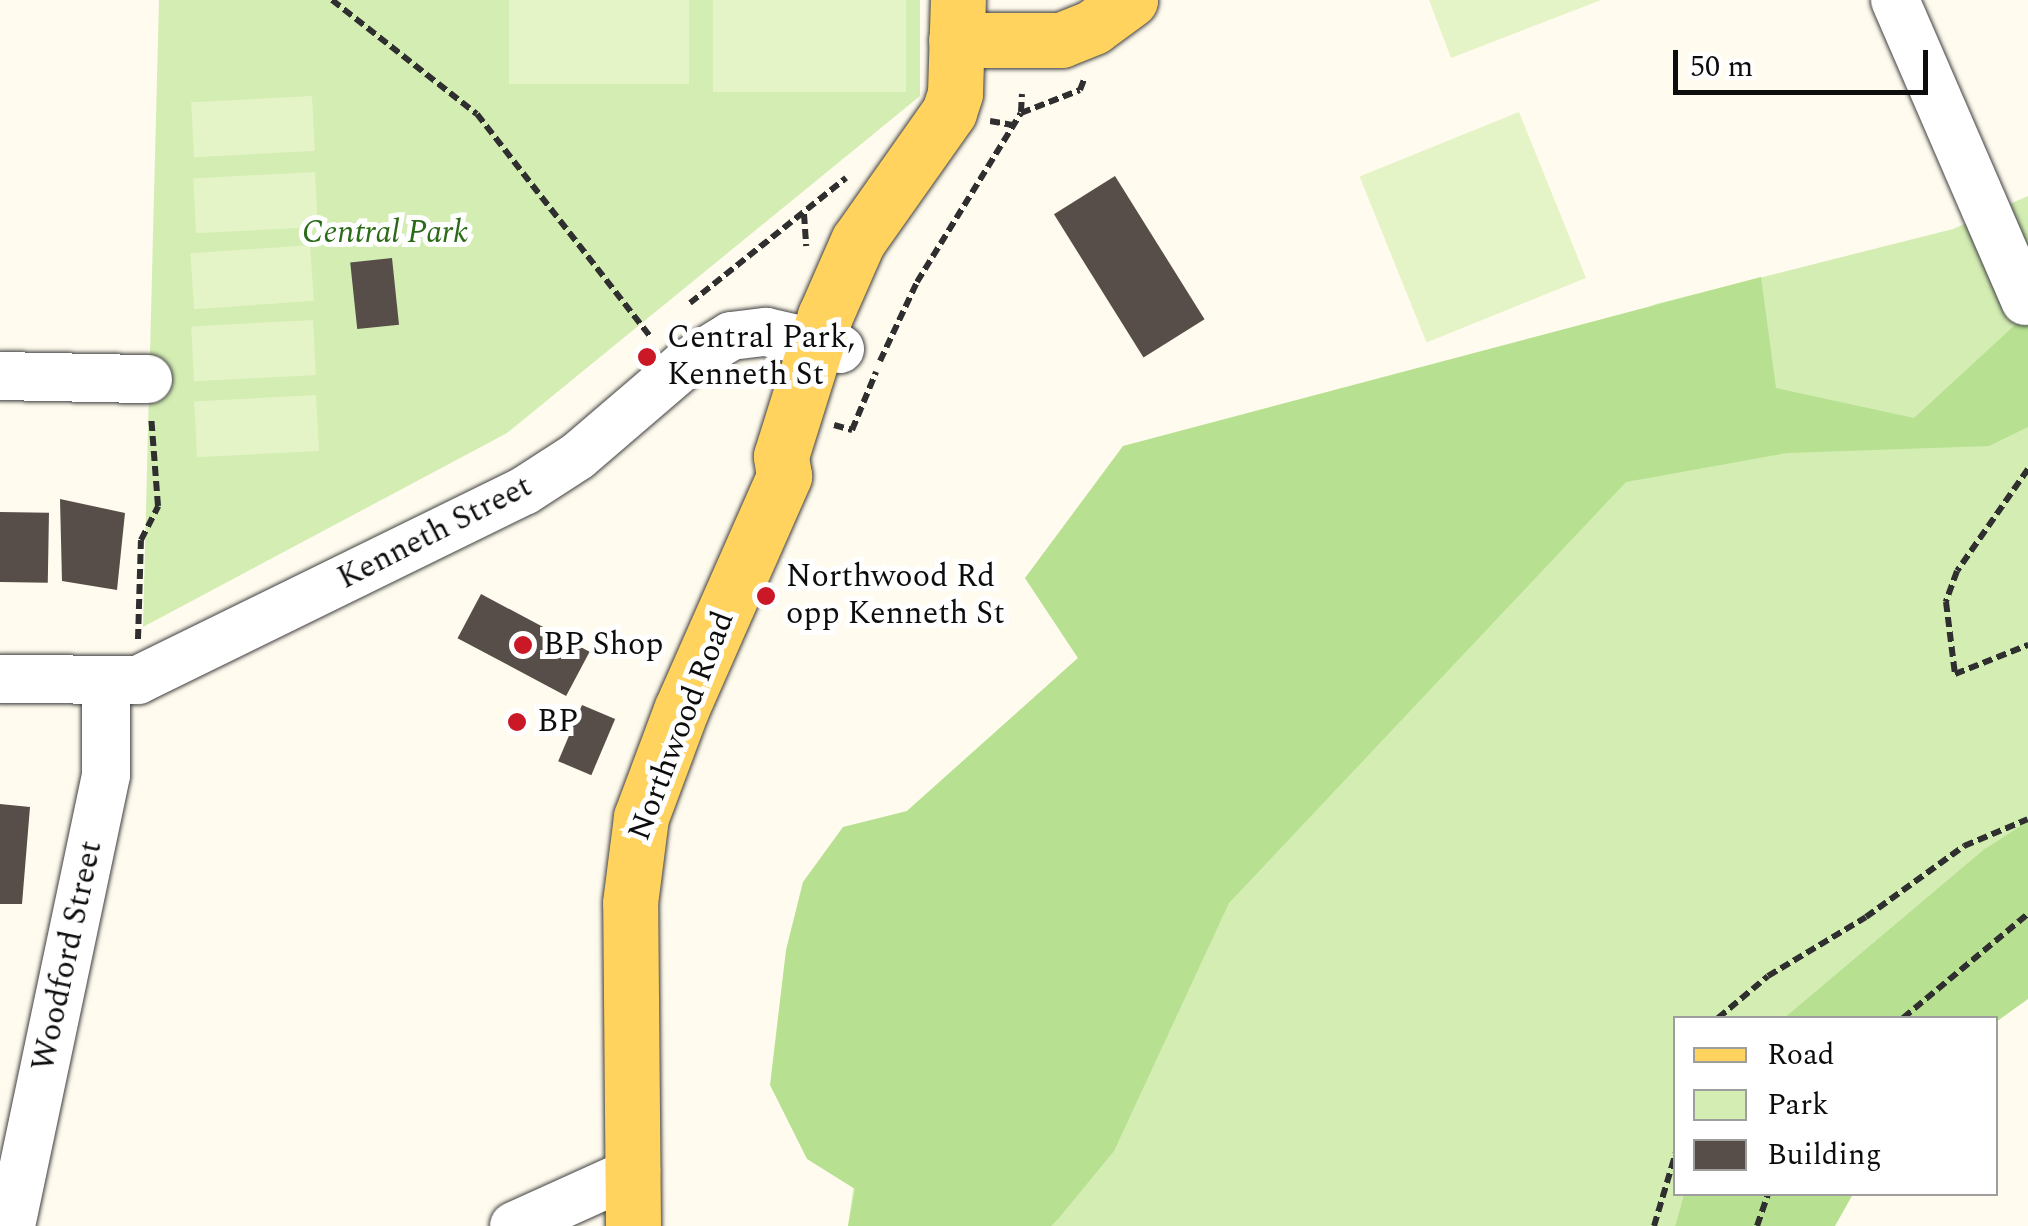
<!DOCTYPE html>
<style>
body{margin:0}
#map{position:relative;width:2028px;height:1226px;overflow:hidden;background:#fffbee;font-family:Spectral,serif}
div>[style]{position:absolute}
[style*='--x']{left:calc(var(--x)*1px);top:calc(var(--y)*1px);width:calc(var(--w)*1px);rotate:calc(var(--a)*1deg)}
.green>*{inset:0;background:#d3edb3}
.forest>*{inset:0;background:#b7e091}
.pitch>*{inset:0;background:#e5f4c6;transform-origin:0 0}
.building>*{inset:0;background:#574e49;transform-origin:0 0}
.path>*{height:6px;margin-top:-3px;transform-origin:0;background:repeating-linear-gradient(90deg,#2f2f2f 0 10px,transparent 0 15px)}
.roads{filter:drop-shadow(0 0 2px #404040) drop-shadow(0 0 2px #404040)}
.minor>*{height:48px;margin:-24px;padding:0 24px;transform-origin:24px;border-radius:24px;background:#fff}
.major>*{height:55px;margin:-27.5px;padding:0 27.5px;transform-origin:27.5px;border-radius:27.5px;background:#ffd35e}
.dots>*{width:28px;height:28px;translate:-50% -50%;box-sizing:border-box;border:5px solid #fff;border-radius:50%}
span{translate:-50% -50%;white-space:nowrap;text-align:center;line-height:1.15;-webkit-text-stroke:10px #fff;paint-order:stroke}
.park-label{font-size:32px;color:#2b6b17;font-style:italic}
.poi-label{font-size:32px;color:#0d0d0d}
.left{translate:0 -50%;text-align:left}
.street-label{font-size:32px;color:#0d0d0d}
.legend{position:absolute;left:1673px;top:1016px;width:325px;height:180px;box-sizing:border-box;background:#fff;border:2px solid #9e9e9e;margin:0;padding:12px 18px;list-style:none;font-size:30px;color:#0d0d0d}
.legend li{display:flex;align-items:center;gap:20px;height:50px}
.legend b{width:50px;border:2px solid #9e9e9e}
.scale{position:absolute;left:1673px;top:50px;width:255px;height:45px;box-sizing:border-box;border:5px solid #0d0d0d;border-top:0;padding-left:12px;font-size:30px;line-height:35px;white-space:nowrap;color:#0d0d0d;-webkit-text-stroke:8px #fff;paint-order:stroke}
</style>
<div id="map">
<div class="green">
<i style="clip-path:polygon(159px 0,920px 0,920px 96px,507px 433px,143px 627px)"></i>
<i style="clip-path:polygon(2028px 196px,2028px 821px,1983px 850px,1784px 1018px,1676px 1018px,1676px 1194px,1684px 1194px,1675px 1226px,848px 1226px,907px 811px,1078px 658px,1025px 578px,1656px 304px,1953px 229px)"></i>
</div>
<div class="forest">
<i style="clip-path:polygon(1761px 277px,1776px 388px,1914px 418px,2028px 313px,2028px 427px,1989px 446px,1787px 453px,1626px 482px,1229px 903px,1114px 1151px,1058px 1219px,1051px 1226px,848px 1226px,855px 1189px,807px 1159px,770px 1085px,786px 950px,803px 882px,843px 827px,907px 811px,1078px 658px,1025px 578px,1123px 446px)"></i>
<i style="clip-path:polygon(2028px 821px,2028px 999px,1996px 1022px,1996px 1018px,1784px 1018px,1983px 850px)"></i>
<i style="clip-path:polygon(1684px 1194px,1853px 1194px,1835px 1226px,1675px 1226px)"></i>
</div>
<div class="pitch">
<i style="left:509px;top:0;width:180px;height:84px"></i>
<i style="left:713px;top:0;width:193px;height:92px"></i>
<i style="clip-path:polygon(1429px 0,1601px 0,1451px 58px)"></i>
<i style="left:312px;top:96px;width:55px;height:121px;rotate:87deg"></i>
<i style="left:1519px;top:112px;width:179px;height:172px;rotate:68deg"></i>
<i style="left:315px;top:172px;width:55px;height:122px;rotate:87deg"></i>
<i style="left:310px;top:245px;width:56px;height:120px;rotate:86deg"></i>
<i style="left:313px;top:320px;width:55px;height:122px;rotate:87deg"></i>
<i style="left:316px;top:395px;width:56px;height:122px;rotate:87deg"></i>
</div>
<div class="building">
<i style="left:1115px;top:176px;width:169px;height:72px;rotate:58deg"></i>
<i style="left:392px;top:258px;width:67px;height:42px;rotate:84deg"></i>
<i style="clip-path:polygon(60px 499px,125px 513px,117px 590px,62px 581px)"></i>
<i style="left:0;top:512px;width:49px;height:70px;rotate:1deg"></i>
<i style="left:481px;top:594px;width:123px;height:50px;rotate:28deg"></i>
<i style="left:582px;top:705px;width:36px;height:61px;rotate:23deg"></i>
<i style="clip-path:polygon(0 804px,30px 807px,22px 904px,0 904px)"></i>
</div>
<div class="path">
<i style="--x:332;--y:0;--w:184;--a:38.2"></i>
<i style="--x:477;--y:114;--w:281;--a:52.1"></i>
<i style="--x:1021;--y:112;--w:18;--a:-87"></i>
<i style="--x:990;--y:121;--w:23;--a:10"></i>
<i style="--x:804;--y:214;--w:32;--a:86"></i>
<i style="--x:690;--y:303;--w:200;--a:-38.7"></i>
<i style="--x:880;--y:361;--w:87;--a:-64.9"></i>
<i style="--x:917;--y:282;--w:198;--a:-58.4"></i>
<i style="--x:1021;--y:113;--w:63;--a:-21.3"></i>
<i style="--x:1080;--y:90;--w:14;--a:-69"></i>
<i style="--x:834;--y:425;--w:19;--a:16"></i>
<i style="--x:852;--y:430;--w:63;--a:-67.5"></i>
<i style="--x:2028;--y:469;--w:124;--a:124.8"></i>
<i style="--x:1957;--y:571;--w:33;--a:110"></i>
<i style="--x:1946;--y:602;--w:73;--a:82.9"></i>
<i style="--x:1955;--y:674;--w:79;--a:-21.7"></i>
<i style="--x:138;--y:639;--w:99;--a:-88.3"></i>
<i style="--x:141;--y:540;--w:38;--a:-63"></i>
<i style="--x:158;--y:506;--w:90;--a:-94.4"></i>
<i style="--x:1718;--y:1018;--w:65;--a:-40"></i>
<i style="--x:1768;--y:976;--w:114;--a:-31"></i>
<i style="--x:1866;--y:917;--w:121;--a:-35.9"></i>
<i style="--x:1964;--y:846;--w:69;--a:-22.9"></i>
<i style="--x:1903;--y:1018;--w:163;--a:-39.8"></i>
<i style="--x:1654;--y:1226;--w:77;--a:-73.4"></i>
<i style="--x:1757;--y:1226;--w:34;--a:-71"></i>
</div>
<div class="roads">
<div class="minor">
<i style="--x:1895;--y:0;--w:328;--a:66.6"></i>
<i style="--x:0;--y:376;--w:148;--a:1.2"></i>
<i style="--x:0;--y:679;--w:138;--a:0.4"></i>
<i style="--x:138;--y:680;--w:430;--a:-26.1"></i>
<i style="--x:524;--y:491;--w:64;--a:-32.9"></i>
<i style="--x:578;--y:456;--w:140;--a:-40.6"></i>
<i style="--x:684;--y:365;--w:55;--a:-31.7"></i>
<i style="--x:731;--y:336;--w:35;--a:-7"></i>
<i style="--x:766;--y:332;--w:76;--a:12.9"></i>
<i style="--x:11;--y:1226;--w:461;--a:-78.1"></i>
<i style="--x:106;--y:775;--w:92;--a:-90"></i>
<i style="--x:514;--y:1226;--w:134;--a:-24.3"></i>
</div>
<div class="major">
<i style="--x:956;--y:40;--w:105;--a:0"></i>
<i style="--x:1061;--y:40;--w:35;--a:-22"></i>
<i style="--x:1093;--y:27;--w:46;--a:-36.1"></i>
<i style="--x:633;--y:1226;--w:323;--a:-90.5"></i>
<i style="--x:630;--y:903;--w:87;--a:-82.7"></i>
<i style="--x:641;--y:817;--w:114;--a:-69.5"></i>
<i style="--x:681;--y:710;--w:256;--a:-66.2"></i>
<i style="--x:784;--y:476;--w:20;--a:-99"></i>
<i style="--x:781;--y:456;--w:147;--a:-72.6"></i>
<i style="--x:825;--y:316;--w:82;--a:-66.3"></i>
<i style="--x:858;--y:241;--w:158;--a:-54.8"></i>
<i style="--x:949;--y:112;--w:20;--a:-72"></i>
<i style="--x:955;--y:93;--w:93;--a:-88.2"></i>
</div>
</div>
<div class="dots">
<i style="left:647px;top:357px;background:#cb1826"></i>
<i style="left:766px;top:596px;background:#cb1826"></i>
<i style="left:523px;top:645px;background:#cb1826"></i>
<i style="left:517px;top:722px;background:#cb1826"></i>
</div>
<div class="park-label">
<span style="left:385px;top:233px">Central Park</span>
</div>
<div class="poi-label">
<span class="left" style="left:667px;top:357px">Central Park,<br>Kenneth St</span>
<span class="left" style="left:786px;top:596px">Northwood Rd<br>opp Kenneth St</span>
<span class="left" style="left:543px;top:645px">BP Shop</span>
<span class="left" style="left:537px;top:722px">BP</span>
</div>
<div class="street-label">
<span style="left:435px;top:533px;rotate:-27deg">Kenneth Street</span>
<span style="left:682px;top:726px;rotate:-69deg">Northwood Road</span>
<span style="left:68px;top:956px;rotate:-78deg">Woodford Street</span>
</div>
<ul class="legend">
<li><b style="height:12px;background:#ffd35e"></b>Road</li>
<li><b style="height:28px;background:#d3edb3"></b>Park</li>
<li><b style="height:28px;background:#574e49"></b>Building</li>
</ul>
<div class="scale">50 m</div>
</div>
